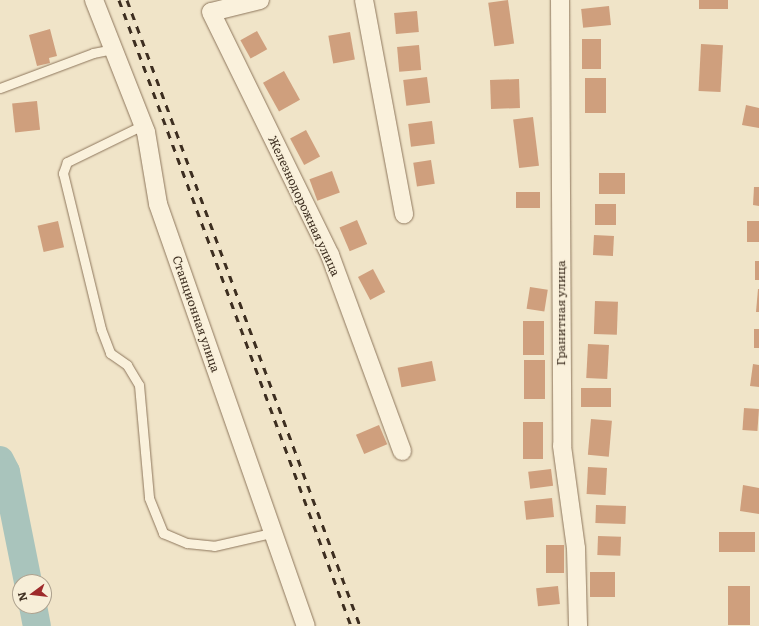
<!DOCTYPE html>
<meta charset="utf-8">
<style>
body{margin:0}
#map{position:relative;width:759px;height:626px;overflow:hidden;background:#f0e4c8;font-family:Literata,serif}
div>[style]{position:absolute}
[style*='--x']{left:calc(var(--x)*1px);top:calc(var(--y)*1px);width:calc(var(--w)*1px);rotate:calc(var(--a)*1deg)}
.river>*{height:28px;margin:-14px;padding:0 14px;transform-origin:14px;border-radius:14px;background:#a9c4bc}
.building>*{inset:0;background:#cf9f7d;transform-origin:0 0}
.roads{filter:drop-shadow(0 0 1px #8d765c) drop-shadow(0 0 1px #8d765c)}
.lane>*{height:9px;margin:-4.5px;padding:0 4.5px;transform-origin:4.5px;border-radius:4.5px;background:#faf1dc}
.street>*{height:18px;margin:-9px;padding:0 9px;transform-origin:9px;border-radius:9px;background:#faf1dc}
.rail>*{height:3px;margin-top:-1.5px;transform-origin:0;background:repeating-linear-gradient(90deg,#3d2e20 0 7px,transparent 0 14px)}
span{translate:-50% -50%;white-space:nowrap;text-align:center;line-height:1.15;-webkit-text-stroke:3px #f7eed8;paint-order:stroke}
.street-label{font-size:12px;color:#3d2e20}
.north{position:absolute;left:12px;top:574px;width:40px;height:40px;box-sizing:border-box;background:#f7eed8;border:1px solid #ada18e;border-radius:50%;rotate:255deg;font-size:11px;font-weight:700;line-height:16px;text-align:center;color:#3d2e20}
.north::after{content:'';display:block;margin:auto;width:14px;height:18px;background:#9e2a2b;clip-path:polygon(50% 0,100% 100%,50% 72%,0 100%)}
</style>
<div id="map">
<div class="river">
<i style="--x:0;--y:460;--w:13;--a:63"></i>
<i style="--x:6;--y:472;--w:112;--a:78.7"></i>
<i style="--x:33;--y:606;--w:20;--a:79"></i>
</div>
<div class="building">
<i style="left:508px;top:0;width:44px;height:20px;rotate:82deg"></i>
<i style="left:699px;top:0;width:29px;height:9px"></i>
<i style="left:609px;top:6px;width:19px;height:28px;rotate:84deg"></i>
<i style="left:417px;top:11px;width:21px;height:23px;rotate:85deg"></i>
<i style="clip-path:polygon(50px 29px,57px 56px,49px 58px,50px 63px,37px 66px,29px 35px)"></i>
<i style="left:257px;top:31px;width:21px;height:19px;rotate:61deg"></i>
<i style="left:350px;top:32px;width:28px;height:22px;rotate:80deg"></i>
<i style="left:582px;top:39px;width:19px;height:30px"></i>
<i style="left:701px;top:44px;width:22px;height:47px;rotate:3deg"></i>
<i style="left:419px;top:45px;width:25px;height:22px;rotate:85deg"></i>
<i style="left:284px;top:71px;width:33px;height:24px;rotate:61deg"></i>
<i style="left:427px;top:77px;width:26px;height:24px;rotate:83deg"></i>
<i style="left:585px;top:78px;width:21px;height:35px"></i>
<i style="left:519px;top:79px;width:29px;height:29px;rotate:88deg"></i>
<i style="left:37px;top:101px;width:29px;height:25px;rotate:84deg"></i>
<i style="clip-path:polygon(746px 105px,759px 108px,759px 128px,742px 125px)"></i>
<i style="left:533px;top:117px;width:49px;height:20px;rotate:83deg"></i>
<i style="left:432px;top:121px;width:23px;height:24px;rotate:83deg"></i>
<i style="left:306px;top:130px;width:30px;height:18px;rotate:62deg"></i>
<i style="left:431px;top:160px;width:24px;height:18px;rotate:81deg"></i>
<i style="left:332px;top:171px;width:23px;height:24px;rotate:70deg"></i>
<i style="left:599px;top:173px;width:26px;height:21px"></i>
<i style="clip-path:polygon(754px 187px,759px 187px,759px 206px,753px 205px)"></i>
<i style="left:516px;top:192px;width:24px;height:16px"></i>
<i style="left:595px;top:204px;width:21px;height:21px"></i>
<i style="left:357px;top:220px;width:26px;height:19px;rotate:67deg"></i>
<i style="left:58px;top:221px;width:27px;height:21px;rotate:77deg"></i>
<i style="left:759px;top:221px;width:21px;height:12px;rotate:90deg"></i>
<i style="left:594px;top:235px;width:20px;height:20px;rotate:3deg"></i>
<i style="left:755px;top:261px;width:4px;height:19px"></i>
<i style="left:373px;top:269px;width:26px;height:17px;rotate:62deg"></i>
<i style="left:530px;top:287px;width:18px;height:22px;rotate:9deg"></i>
<i style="clip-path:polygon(758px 289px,759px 289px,759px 312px,756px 312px)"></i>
<i style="left:595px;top:301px;width:23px;height:33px;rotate:2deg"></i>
<i style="left:523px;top:321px;width:21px;height:34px"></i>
<i style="left:754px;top:329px;width:5px;height:19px"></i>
<i style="left:588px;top:344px;width:21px;height:34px;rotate:3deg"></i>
<i style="left:524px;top:360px;width:21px;height:39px"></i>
<i style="left:432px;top:361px;width:20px;height:35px;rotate:79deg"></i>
<i style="clip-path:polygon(753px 364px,759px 365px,759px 387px,750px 386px)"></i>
<i style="left:581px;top:388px;width:30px;height:19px"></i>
<i style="left:744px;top:408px;width:15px;height:22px;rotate:4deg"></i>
<i style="left:591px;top:419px;width:21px;height:36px;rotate:5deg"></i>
<i style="left:523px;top:422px;width:20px;height:37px"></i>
<i style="left:379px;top:425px;width:21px;height:25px;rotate:67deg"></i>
<i style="left:588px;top:467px;width:19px;height:27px;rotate:3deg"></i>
<i style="left:551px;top:469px;width:17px;height:23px;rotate:83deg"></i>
<i style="clip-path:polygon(743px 485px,759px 488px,759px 514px,740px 511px)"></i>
<i style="left:552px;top:498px;width:19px;height:28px;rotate:84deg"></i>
<i style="left:596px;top:505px;width:30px;height:18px;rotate:2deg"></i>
<i style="left:755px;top:532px;width:20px;height:36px;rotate:90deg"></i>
<i style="left:598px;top:536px;width:23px;height:19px;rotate:2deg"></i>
<i style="left:546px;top:545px;width:18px;height:28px"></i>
<i style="left:615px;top:572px;width:25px;height:25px;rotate:90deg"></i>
<i style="left:558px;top:586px;width:18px;height:22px;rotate:84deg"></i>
<i style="left:728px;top:586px;width:22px;height:39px"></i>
</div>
<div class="roads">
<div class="lane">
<i style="--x:0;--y:88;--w:99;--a:-20.6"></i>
<i style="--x:93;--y:53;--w:20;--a:-11"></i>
<i style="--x:143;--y:125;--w:85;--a:154"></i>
<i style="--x:67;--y:162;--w:12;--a:110"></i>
<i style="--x:63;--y:173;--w:161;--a:76.3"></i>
<i style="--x:101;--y:329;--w:26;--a:69"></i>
<i style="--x:110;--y:353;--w:21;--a:35"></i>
<i style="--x:127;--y:365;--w:23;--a:59"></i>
<i style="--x:139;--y:385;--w:113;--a:84.9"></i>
<i style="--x:149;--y:498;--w:38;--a:68"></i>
<i style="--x:163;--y:533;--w:26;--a:23"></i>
<i style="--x:187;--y:543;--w:27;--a:6"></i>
<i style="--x:214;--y:546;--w:58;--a:-12.8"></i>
</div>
<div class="street">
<i style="--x:94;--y:0;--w:142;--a:68.5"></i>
<i style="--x:146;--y:132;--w:73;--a:80.5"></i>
<i style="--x:158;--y:204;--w:447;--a:70.7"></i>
<i style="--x:260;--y:0;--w:50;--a:166.2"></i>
<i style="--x:211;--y:12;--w:271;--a:63.9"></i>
<i style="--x:330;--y:255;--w:209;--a:69.8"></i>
<i style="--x:364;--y:0;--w:218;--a:79.4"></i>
<i style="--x:560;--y:0;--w:446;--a:89.7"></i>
<i style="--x:562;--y:446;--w:103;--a:82.2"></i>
<i style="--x:576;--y:548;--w:78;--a:88.5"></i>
</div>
</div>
<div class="rail">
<i style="--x:119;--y:0;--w:668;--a:69.66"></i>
<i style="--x:127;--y:0;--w:668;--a:69.58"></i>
</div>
<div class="street-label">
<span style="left:304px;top:206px;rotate:65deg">Железнодорожная улица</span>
<span style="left:561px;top:313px;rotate:-90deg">Гранитная улица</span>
<span style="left:196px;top:314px;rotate:71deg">Станционная улица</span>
</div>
<div class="north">N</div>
</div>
